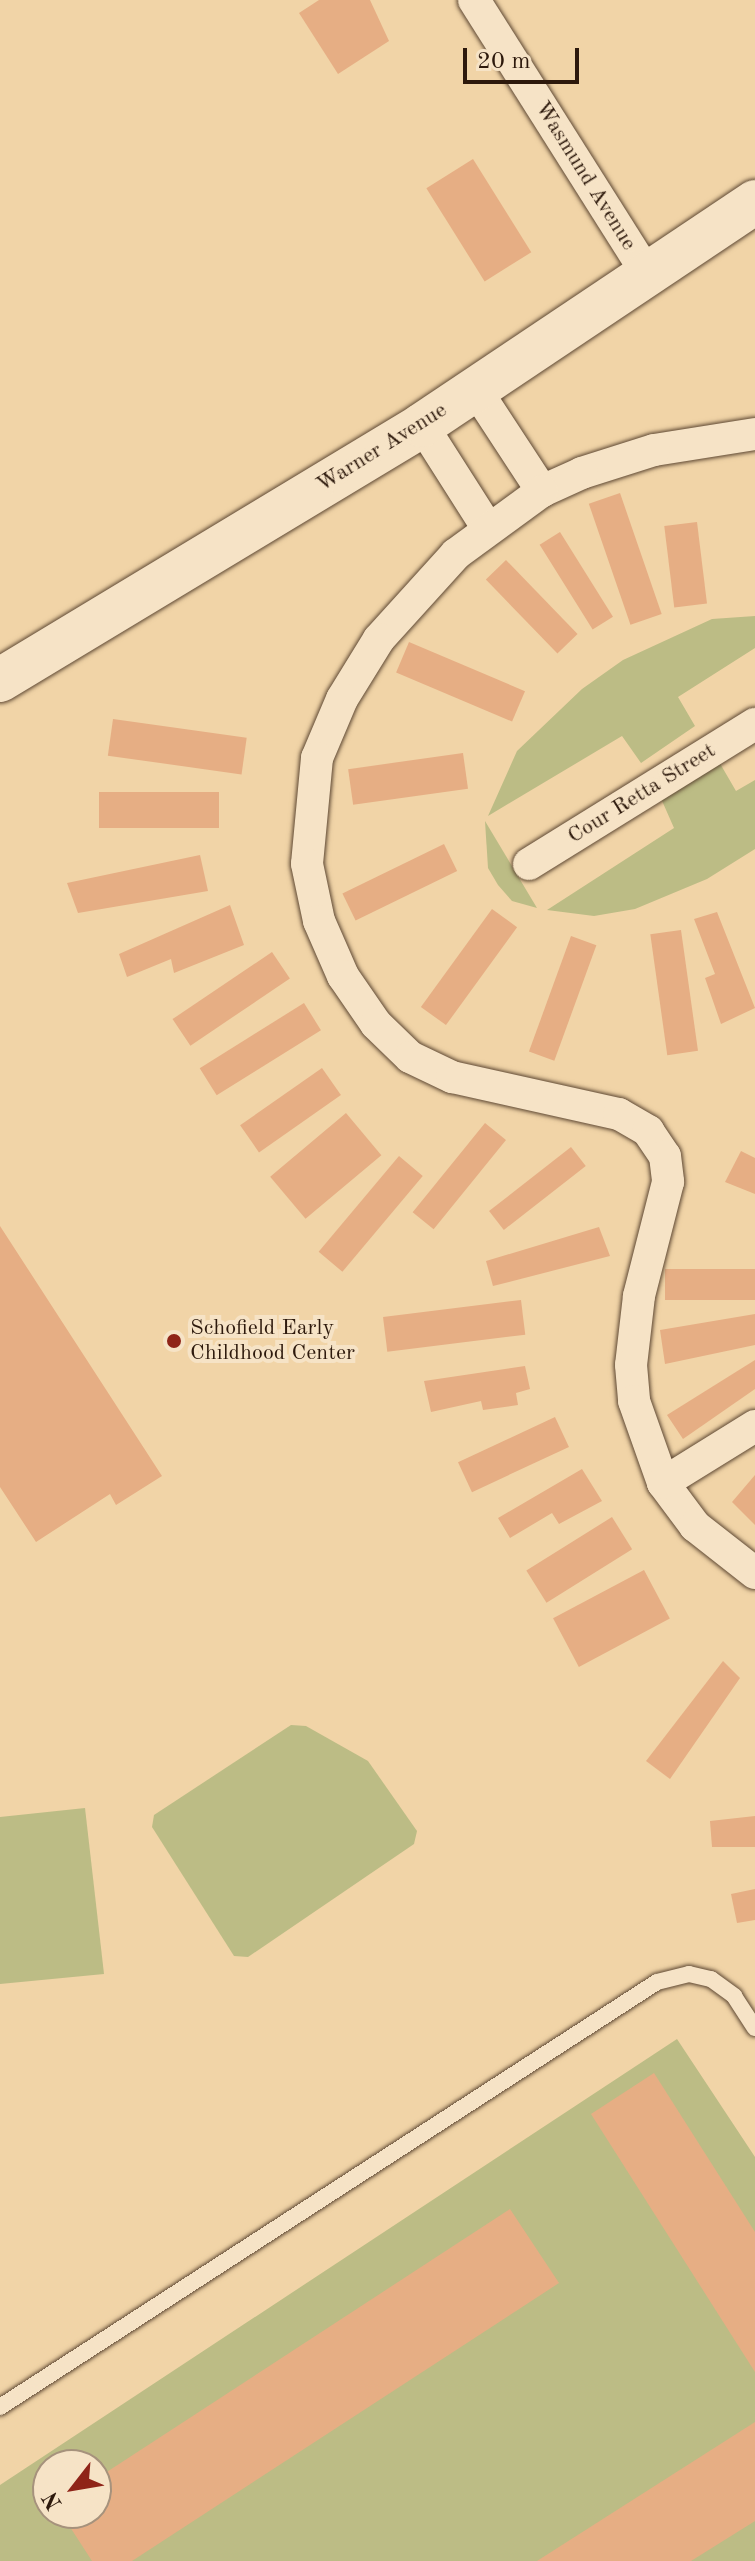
<!DOCTYPE html>
<style>
body{margin:0}
#map{position:relative;width:755px;height:2561px;overflow:hidden;background:#f1d4a7;font-family:"Old Standard TT",serif}
div>[style]{position:absolute}
[style*='--x']{left:calc(var(--x)*1px);top:calc(var(--y)*1px);width:calc(var(--w)*1px);rotate:calc(var(--a)*1deg)}
.green>*{inset:0;background:#bcbc85}
.building>*{inset:0;background:#e6ae84;transform-origin:0 0}
.roads{filter:drop-shadow(0 0 2px #5e4833) drop-shadow(0 0 2px #5e4833)}
.lane>*{height:16px;margin:-8px;padding:0 8px;transform-origin:8px;border-radius:8px;background:#f6e3c6}
.street>*{height:32px;margin:-16px;padding:0 16px;transform-origin:16px;border-radius:16px;background:#f6e3c6}
.secondary>*{height:44px;margin:-22px;padding:0 22px;transform-origin:22px;border-radius:22px;background:#f6e3c6}
.dots>*{width:22px;height:22px;translate:-50% -50%;box-sizing:border-box;border:4px solid #f6e3c6;border-radius:50%}
span{translate:-50% -50%;white-space:nowrap;text-align:center;line-height:1.15;-webkit-text-stroke:8px #f6e3c6;paint-order:stroke}
.street-label{font-size:22px;color:#2d190c}
.poi-label{font-size:22px;color:#2d190c}
.left{translate:0 -50%;text-align:left}
.north{position:absolute;left:32px;top:2449px;width:80px;height:80px;box-sizing:border-box;background:#f6e3c6;border:2px solid #a6927c;border-radius:50%;rotate:239deg;font-size:22px;font-weight:700;line-height:32px;text-align:center;color:#2d190c}
.north::after{content:'';display:block;margin:auto;width:28px;height:36px;background:#8f2418;clip-path:polygon(50% 0,100% 100%,50% 72%,0 100%)}
.scale{position:absolute;left:463px;top:48px;width:116px;height:36px;box-sizing:border-box;border:4px solid #2d190c;border-top:0;padding-left:10px;font-size:24px;line-height:28px;white-space:nowrap;color:#2d190c;-webkit-text-stroke:6px #f6e3c6;paint-order:stroke}
</style>
<div id="map">
<div class="green">
<i style="clip-path:polygon(755px 616px,755px 648px,678px 697px,695px 726px,641px 763px,622px 736px,488px 816px,517px 751px,582px 689px,623px 660px,712px 619px)"></i>
<i style="clip-path:polygon(718px 760px,736px 791px,755px 780px,755px 849px,707px 879px,635px 909px,594px 916px,547px 910px,674px 828px,659px 794px)"></i>
<i style="clip-path:polygon(485px 821px,537px 908px,512px 901px,498px 885px,488px 868px)"></i>
<i style="clip-path:polygon(291px 1725px,306px 1726px,368px 1761px,417px 1831px,414px 1844px,248px 1957px,234px 1956px,152px 1827px,154px 1815px)"></i>
<i style="clip-path:polygon(85px 1808px,104px 1974px,0 1984px,0 1817px)"></i>
<i style="clip-path:polygon(evenodd,677px 2039px,755px 2157px,755px 2561px,0 2561px,0 2485px,677px 2039px,48px 2465px,96px 2465px,96px 2513px,48px 2513px,48px 2465px)"></i>
</div>
<div class="building">
<i style="clip-path:polygon(319px 0,370px 0,389px 41px,338px 74px,299px 13px)"></i>
<i style="left:473px;top:159px;width:110px;height:55px;rotate:58deg"></i>
<i style="left:620px;top:493px;width:128px;height:33px;rotate:71deg"></i>
<i style="left:697px;top:522px;width:82px;height:33px;rotate:83deg"></i>
<i style="left:560px;top:532px;width:100px;height:24px;rotate:58deg"></i>
<i style="left:506px;top:560px;width:103px;height:28px;rotate:46deg"></i>
<i style="left:409px;top:642px;width:126px;height:33px;rotate:23deg"></i>
<i style="left:113px;top:719px;width:135px;height:37px;rotate:8deg"></i>
<i style="left:463px;top:753px;width:36px;height:116px;rotate:82deg"></i>
<i style="left:219px;top:792px;width:36px;height:120px;rotate:90deg"></i>
<i style="left:444px;top:844px;width:30px;height:113px;rotate:64deg"></i>
<i style="clip-path:polygon(200px 855px,208px 891px,78px 913px,67px 883px)"></i>
<i style="clip-path:polygon(230px 905px,244px 945px,174px 973px,171px 959px,127px 977px,119px 954px)"></i>
<i style="left:492px;top:909px;width:31px;height:121px;rotate:36deg"></i>
<i style="clip-path:polygon(717px 912px,755px 1008px,721px 1024px,705px 978px,715px 974px,694px 919px)"></i>
<i style="left:681px;top:930px;width:122px;height:31px;rotate:82deg"></i>
<i style="left:571px;top:936px;width:27px;height:123px;rotate:20deg"></i>
<i style="left:272px;top:952px;width:32px;height:120px;rotate:56deg"></i>
<i style="left:304px;top:1003px;width:32px;height:123px;rotate:58deg"></i>
<i style="left:322px;top:1068px;width:33px;height:100px;rotate:55deg"></i>
<i style="left:346px;top:1113px;width:55px;height:99px;rotate:50deg"></i>
<i style="left:485px;top:1123px;width:27px;height:115px;rotate:39deg"></i>
<i style="left:571px;top:1147px;width:24px;height:104px;rotate:52deg"></i>
<i style="clip-path:polygon(741px 1151px,755px 1158px,755px 1194px,725px 1182px)"></i>
<i style="left:399px;top:1156px;width:31px;height:125px;rotate:40deg"></i>
<i style="clip-path:polygon(0 1226px,162px 1476px,116px 1505px,110px 1494px,36px 1542px,0 1487px)"></i>
<i style="clip-path:polygon(599px 1227px,610px 1256px,493px 1286px,486px 1261px)"></i>
<i style="left:755px;top:1269px;width:31px;height:90px;rotate:90deg"></i>
<i style="left:521px;top:1300px;width:35px;height:139px;rotate:83deg"></i>
<i style="clip-path:polygon(755px 1314px,755px 1345px,665px 1364px,660px 1330px)"></i>
<i style="clip-path:polygon(755px 1360px,755px 1389px,683px 1439px,667px 1415px)"></i>
<i style="clip-path:polygon(525px 1366px,530px 1389px,516px 1393px,518px 1405px,483px 1410px,481px 1401px,431px 1412px,424px 1381px)"></i>
<i style="left:555px;top:1417px;width:33px;height:107px;rotate:65deg"></i>
<i style="clip-path:polygon(582px 1469px,602px 1501px,559px 1524px,552px 1513px,510px 1538px,498px 1518px)"></i>
<i style="clip-path:polygon(755px 1475px,755px 1525px,732px 1502px)"></i>
<i style="left:612px;top:1517px;width:38px;height:101px;rotate:58deg"></i>
<i style="left:644px;top:1570px;width:55px;height:103px;rotate:62deg"></i>
<i style="clip-path:polygon(723px 1661px,740px 1678px,670px 1779px,646px 1761px)"></i>
<i style="clip-path:polygon(755px 1816px,755px 1847px,712px 1847px,710px 1821px)"></i>
<i style="clip-path:polygon(755px 1889px,755px 1920px,737px 1923px,731px 1894px)"></i>
<i style="clip-path:polygon(654px 2073px,755px 2232px,755px 2372px,591px 2114px)"></i>
<i style="clip-path:polygon(510px 2209px,559px 2283px,132px 2561px,92px 2561px,61px 2513px,96px 2513px,96px 2479px)"></i>
<i style="clip-path:polygon(755px 2422px,755px 2521px,691px 2561px,537px 2561px)"></i>
</div>
<div class="roads">
<div class="lane">
<i style="--x:0;--y:2407;--w:782;--a:-32.9"></i>
<i style="--x:657;--y:1982;--w:33;--a:-14"></i>
<i style="--x:689;--y:1974;--w:23;--a:13"></i>
<i style="--x:711;--y:1979;--w:29;--a:36"></i>
<i style="--x:734;--y:1996;--w:38;--a:57"></i>
</div>
<div class="street">
<i style="--x:474;--y:0;--w:320;--a:57.7"></i>
<i style="--x:476;--y:390;--w:121;--a:56.8"></i>
<i style="--x:422;--y:425;--w:121;--a:57.5"></i>
<i style="--x:755;--y:434;--w:102;--a:171"></i>
<i style="--x:654;--y:450;--w:76;--a:162.3"></i>
<i style="--x:582;--y:473;--w:44;--a:155.8"></i>
<i style="--x:542;--y:491;--w:107;--a:143.8"></i>
<i style="--x:456;--y:554;--w:115;--a:132.2"></i>
<i style="--x:379;--y:639;--w:70;--a:121.7"></i>
<i style="--x:342;--y:699;--w:64;--a:113"></i>
<i style="--x:317;--y:758;--w:106;--a:95.4"></i>
<i style="--x:307;--y:864;--w:58;--a:78.1"></i>
<i style="--x:319;--y:921;--w:60;--a:66.4"></i>
<i style="--x:343;--y:976;--w:58;--a:55.5"></i>
<i style="--x:376;--y:1024;--w:47;--a:44.1"></i>
<i style="--x:410;--y:1057;--w:47;--a:25.5"></i>
<i style="--x:452;--y:1077;--w:171;--a:12.5"></i>
<i style="--x:619;--y:1114;--w:34;--a:30"></i>
<i style="--x:648;--y:1131;--w:30;--a:56"></i>
<i style="--x:665;--y:1156;--w:26;--a:83"></i>
<i style="--x:668;--y:1182;--w:118;--a:104.3"></i>
<i style="--x:639;--y:1296;--w:69;--a:96.6"></i>
<i style="--x:631;--y:1365;--w:36;--a:85"></i>
<i style="--x:634;--y:1401;--w:87;--a:70.5"></i>
<i style="--x:663;--y:1483;--w:54;--a:53.3"></i>
<i style="--x:695;--y:1526;--w:76;--a:38.1"></i>
<i style="--x:529;--y:864;--w:266;--a:-31.8"></i>
<i style="--x:663;--y:1483;--w:108;--a:-31.8"></i>
</div>
<div class="secondary">
<i style="--x:0;--y:680;--w:493;--a:-31.1"></i>
<i style="--x:422;--y:425;--w:401;--a:-33.8"></i>
</div>
</div>
<div class="dots">
<i style="left:174px;top:1341px;background:#8f2418"></i>
</div>
<div class="street-label">
<span style="left:585px;top:176px;rotate:58deg">Wasmund Avenue</span>
<span style="left:382px;top:448px;rotate:-32deg">Warner Avenue</span>
<span style="left:642px;top:794px;rotate:-32deg">Cour Retta Street</span>
</div>
<div class="poi-label">
<span class="left" style="left:190px;top:1341px">Schofield Early<br>Childhood Center</span>
</div>
<div class="north">N</div>
<div class="scale">20 m</div>
</div>
